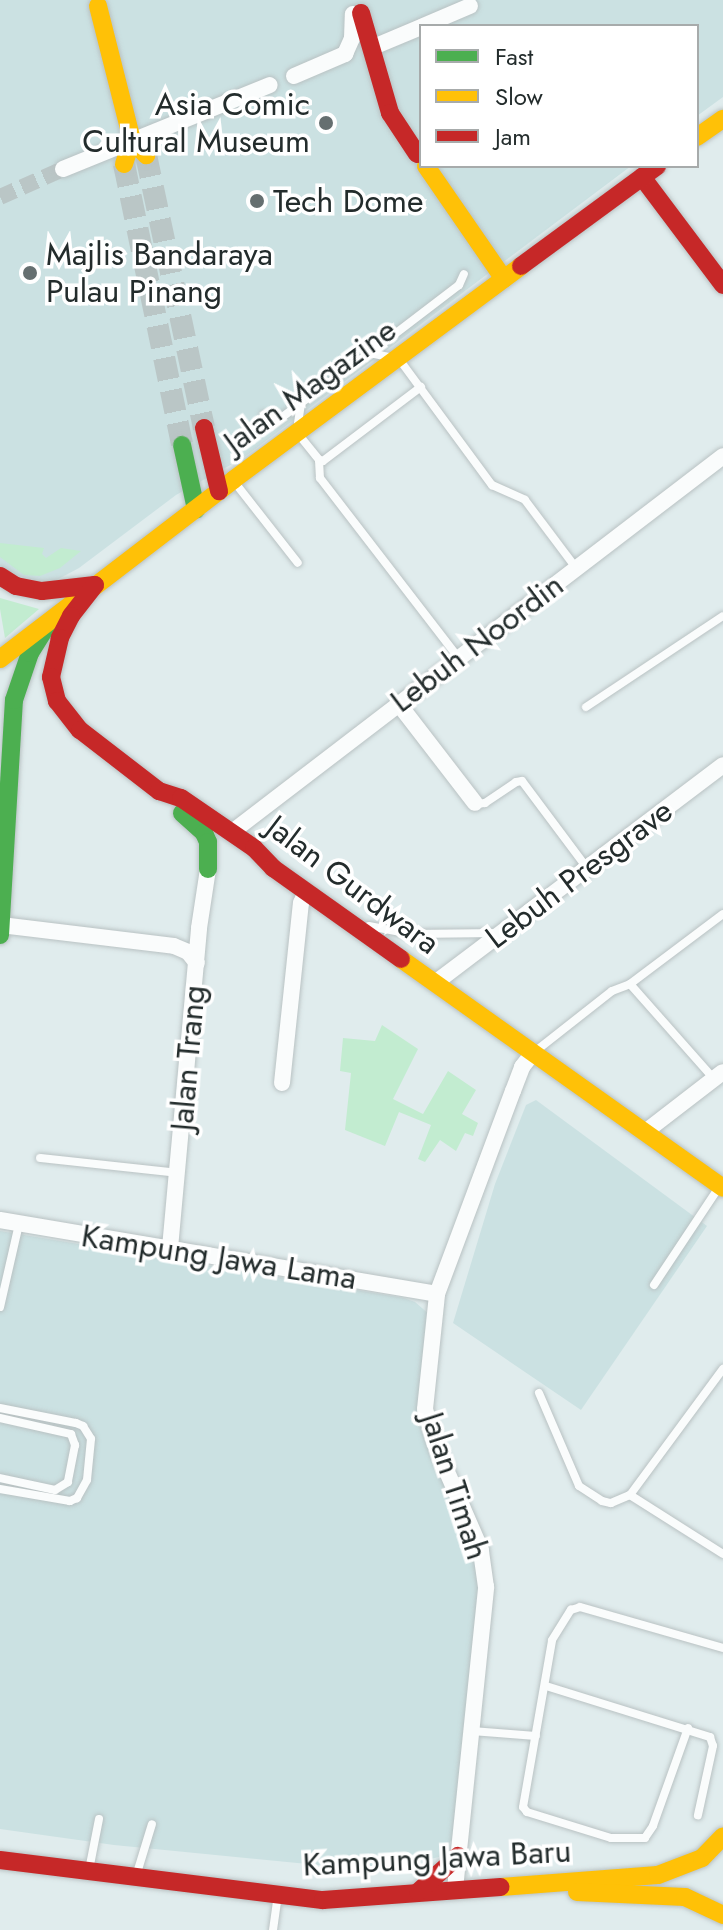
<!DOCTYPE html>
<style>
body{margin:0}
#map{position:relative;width:723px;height:1930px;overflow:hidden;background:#e0eced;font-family:Jost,sans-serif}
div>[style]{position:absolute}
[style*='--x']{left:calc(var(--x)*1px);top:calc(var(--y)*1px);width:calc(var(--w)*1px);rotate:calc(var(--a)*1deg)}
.built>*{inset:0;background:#cbe1e2}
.green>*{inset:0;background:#c2ecd0}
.street-tunnel>*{height:16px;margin-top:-8px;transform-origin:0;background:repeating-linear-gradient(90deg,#bac6c6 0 16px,transparent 0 24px)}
.secondary-tunnel>*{height:22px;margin-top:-11px;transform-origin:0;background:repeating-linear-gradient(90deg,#bac6c6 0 22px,transparent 0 33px)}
.roads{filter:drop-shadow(0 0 2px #b9c2c3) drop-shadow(0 0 2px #b9c2c3)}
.lane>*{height:8px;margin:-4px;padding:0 4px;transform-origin:4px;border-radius:4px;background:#fafcfc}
.street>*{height:16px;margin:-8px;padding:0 8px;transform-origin:8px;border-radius:8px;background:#fafcfc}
.fast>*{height:18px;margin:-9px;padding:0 9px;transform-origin:9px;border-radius:9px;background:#4caf50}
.slow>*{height:18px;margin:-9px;padding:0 9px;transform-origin:9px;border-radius:9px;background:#ffc107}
.jam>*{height:18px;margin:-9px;padding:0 9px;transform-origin:9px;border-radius:9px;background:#c62828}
.dots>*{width:22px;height:22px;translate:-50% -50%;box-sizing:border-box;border:4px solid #fff;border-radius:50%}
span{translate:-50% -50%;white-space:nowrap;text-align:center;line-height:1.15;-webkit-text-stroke:7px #fff;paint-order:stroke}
.poi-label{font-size:32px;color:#232c2c}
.right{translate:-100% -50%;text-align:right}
.left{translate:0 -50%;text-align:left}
.street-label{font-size:32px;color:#232c2c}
.legend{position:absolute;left:419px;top:24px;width:280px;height:144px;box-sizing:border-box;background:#fff;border:2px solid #a7abab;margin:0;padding:10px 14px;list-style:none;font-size:24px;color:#232c2c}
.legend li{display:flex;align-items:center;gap:16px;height:40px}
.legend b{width:40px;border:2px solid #a7abab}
</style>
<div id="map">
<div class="built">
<i style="clip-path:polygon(0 0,723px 0,723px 97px,697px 116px,697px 26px,421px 26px,421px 166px,631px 166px,243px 458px,176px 495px,79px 568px,49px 584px,0 571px)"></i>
<i style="clip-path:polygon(536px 1100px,707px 1226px,581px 1410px,453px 1323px,495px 1184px,526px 1105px)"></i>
<i style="clip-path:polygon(0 1231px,404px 1298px,415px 1302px,430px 1315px,424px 1430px,472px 1539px,480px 1603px,453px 1838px,439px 1857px,404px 1865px,338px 1867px,114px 1845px,0 1829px)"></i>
</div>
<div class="green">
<i style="clip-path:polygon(0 543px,44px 548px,42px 554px,46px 558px,61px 548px,81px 551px,60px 568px,40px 576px,24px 575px,0 557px)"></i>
<i style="clip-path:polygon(0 598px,39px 609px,5px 638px,0 609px)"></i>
<i style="clip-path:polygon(382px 1025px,418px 1049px,393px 1099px,423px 1114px,448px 1071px,476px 1090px,462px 1114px,478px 1123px,473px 1136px,465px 1133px,456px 1151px,440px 1140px,425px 1162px,418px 1159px,431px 1125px,399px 1112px,385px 1146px,345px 1130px,351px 1073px,340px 1071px,343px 1038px,375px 1041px)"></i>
</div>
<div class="street-tunnel">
<i style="--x:0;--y:197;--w:69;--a:-24"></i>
</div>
<div class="secondary-tunnel">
<i style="--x:146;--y:155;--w:279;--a:78"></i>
<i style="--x:124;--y:164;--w:287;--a:78.3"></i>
</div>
<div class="roads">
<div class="lane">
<i style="--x:370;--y:353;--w:112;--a:-37.4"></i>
<i style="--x:459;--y:285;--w:12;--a:-66"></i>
<i style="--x:264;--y:415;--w:10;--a:45"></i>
<i style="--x:271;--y:422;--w:6;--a:-9"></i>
<i style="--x:277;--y:421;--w:30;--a:-37"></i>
<i style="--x:298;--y:423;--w:20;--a:-81"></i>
<i style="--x:301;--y:403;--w:85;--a:-35.9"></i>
<i style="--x:370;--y:353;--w:30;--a:12"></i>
<i style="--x:399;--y:359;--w:157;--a:53.6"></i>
<i style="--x:492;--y:485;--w:36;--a:24"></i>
<i style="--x:525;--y:500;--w:85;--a:53.1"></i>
<i style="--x:299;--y:435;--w:32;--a:51"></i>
<i style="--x:319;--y:460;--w:4;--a:14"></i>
<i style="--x:323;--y:461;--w:123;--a:-37.1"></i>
<i style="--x:319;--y:460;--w:18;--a:87"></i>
<i style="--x:320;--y:478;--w:226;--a:52.4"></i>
<i style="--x:236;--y:484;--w:100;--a:51.9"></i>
<i style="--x:586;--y:707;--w:164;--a:-33.6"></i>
<i style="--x:476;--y:804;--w:9;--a:-6"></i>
<i style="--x:485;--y:803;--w:37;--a:-34"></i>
<i style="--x:516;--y:782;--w:6;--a:-9"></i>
<i style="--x:522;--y:781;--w:109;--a:53.2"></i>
<i style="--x:369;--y:926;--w:43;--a:10.8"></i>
<i style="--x:411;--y:934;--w:88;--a:-0.7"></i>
<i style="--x:630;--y:984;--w:127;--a:48.5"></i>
<i style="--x:537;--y:1050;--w:95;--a:-38.2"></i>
<i style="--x:612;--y:991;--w:19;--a:-21"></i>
<i style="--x:630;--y:984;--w:116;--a:-37"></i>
<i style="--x:40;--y:1158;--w:138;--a:6.2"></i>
<i style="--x:654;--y:1285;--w:114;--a:-56.4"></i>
<i style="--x:0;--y:1307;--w:85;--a:-77.1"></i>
<i style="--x:539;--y:1393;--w:101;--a:66.7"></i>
<i style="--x:579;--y:1486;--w:27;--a:33"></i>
<i style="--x:602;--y:1501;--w:9;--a:13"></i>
<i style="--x:611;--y:1503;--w:21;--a:-23"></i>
<i style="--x:630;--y:1495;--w:157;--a:-53.6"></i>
<i style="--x:0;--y:1408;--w:77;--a:11.2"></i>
<i style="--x:76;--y:1423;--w:8;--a:23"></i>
<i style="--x:83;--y:1426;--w:15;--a:58"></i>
<i style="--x:91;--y:1439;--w:41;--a:95.6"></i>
<i style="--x:87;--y:1480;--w:21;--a:119"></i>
<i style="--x:77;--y:1498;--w:8;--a:157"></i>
<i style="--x:70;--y:1501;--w:71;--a:-170.3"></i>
<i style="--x:0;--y:1418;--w:73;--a:12.7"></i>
<i style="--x:71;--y:1434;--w:12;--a:70"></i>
<i style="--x:75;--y:1445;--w:38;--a:101"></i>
<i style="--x:68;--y:1482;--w:15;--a:148"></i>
<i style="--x:55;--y:1490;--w:56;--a:-167.7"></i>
<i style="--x:630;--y:1495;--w:110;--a:32.4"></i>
<i style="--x:546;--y:1686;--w:172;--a:17.3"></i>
<i style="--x:710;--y:1737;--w:9;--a:72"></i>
<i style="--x:713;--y:1746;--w:71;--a:102.3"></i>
<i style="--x:688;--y:1728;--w:104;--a:109.7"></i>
<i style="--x:653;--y:1826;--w:14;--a:124"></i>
<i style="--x:645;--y:1838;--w:34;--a:180"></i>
<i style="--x:611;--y:1838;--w:88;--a:-162.8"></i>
<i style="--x:527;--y:1812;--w:6;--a:-129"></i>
<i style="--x:523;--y:1807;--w:169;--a:-80.1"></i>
<i style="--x:552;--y:1640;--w:36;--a:-58"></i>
<i style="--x:571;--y:1610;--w:9;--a:-18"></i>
<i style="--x:580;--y:1607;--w:149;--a:16"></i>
<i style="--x:472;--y:1731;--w:64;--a:4.5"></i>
<i style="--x:89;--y:1870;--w:52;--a:-78.9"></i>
<i style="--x:137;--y:1873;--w:51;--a:-73"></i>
<i style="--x:273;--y:1930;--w:35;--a:-82"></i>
</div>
<div class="street">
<i style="--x:423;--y:26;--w:51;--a:-23.1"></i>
<i style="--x:371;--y:48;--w:54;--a:-22.8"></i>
<i style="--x:294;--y:76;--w:56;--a:-23.3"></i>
<i style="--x:345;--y:54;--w:17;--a:-66"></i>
<i style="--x:352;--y:38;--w:24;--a:-88"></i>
<i style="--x:63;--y:169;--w:223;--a:-22.1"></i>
<i style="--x:398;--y:703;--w:126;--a:52.4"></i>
<i style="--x:232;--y:832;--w:618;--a:-37.44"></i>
<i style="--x:1;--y:925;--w:174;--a:6.9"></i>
<i style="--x:174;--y:946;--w:15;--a:23"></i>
<i style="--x:188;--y:952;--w:14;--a:51"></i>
<i style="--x:435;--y:983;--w:361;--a:-37.1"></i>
<i style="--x:282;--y:1083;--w:181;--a:-84"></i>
<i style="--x:301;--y:903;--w:12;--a:-66"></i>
<i style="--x:645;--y:1132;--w:98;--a:-37.6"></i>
<i style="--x:0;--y:1220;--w:443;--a:9.6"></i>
<i style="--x:170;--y:1248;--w:321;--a:-84.8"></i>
<i style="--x:199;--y:928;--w:60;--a:-81.3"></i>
<i style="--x:455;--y:1889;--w:304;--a:-84.1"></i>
<i style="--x:486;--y:1587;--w:37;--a:-98"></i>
<i style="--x:481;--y:1550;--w:116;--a:-113.5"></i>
<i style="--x:435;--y:1444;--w:36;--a:-106"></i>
<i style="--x:425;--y:1409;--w:116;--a:-84"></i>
<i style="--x:437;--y:1294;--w:217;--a:-69.5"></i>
<i style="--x:513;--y:1091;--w:26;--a:-69"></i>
<i style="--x:522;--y:1067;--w:18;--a:-52"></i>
</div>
<div class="fast">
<i style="--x:182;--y:445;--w:66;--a:77.7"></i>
<i style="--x:182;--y:813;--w:30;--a:42"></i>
<i style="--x:204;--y:833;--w:10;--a:66"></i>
<i style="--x:208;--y:842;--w:27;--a:90"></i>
<i style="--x:0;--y:935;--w:235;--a:-86.6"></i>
<i style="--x:14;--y:700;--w:50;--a:-71.2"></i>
<i style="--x:30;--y:653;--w:31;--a:-58"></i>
</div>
<div class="slow">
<i style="--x:98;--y:6;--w:138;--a:75.8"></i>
<i style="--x:132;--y:140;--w:21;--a:47"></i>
<i style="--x:697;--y:137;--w:32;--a:-35"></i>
<i style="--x:124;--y:164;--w:25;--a:-72"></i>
<i style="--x:426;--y:166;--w:137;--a:55.4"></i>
<i style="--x:0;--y:659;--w:294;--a:-37.5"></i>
<i style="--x:233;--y:480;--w:359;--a:-36.6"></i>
<i style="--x:401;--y:959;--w:395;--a:35.4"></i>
<i style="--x:501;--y:1887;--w:157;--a:-4.4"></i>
<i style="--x:658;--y:1875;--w:47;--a:-21.1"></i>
<i style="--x:702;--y:1858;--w:30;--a:-46"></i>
<i style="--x:577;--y:1892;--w:108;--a:2.7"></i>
<i style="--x:685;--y:1897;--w:42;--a:25.3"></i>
</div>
<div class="jam">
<i style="--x:361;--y:13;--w:104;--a:73.8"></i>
<i style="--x:390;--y:113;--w:49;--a:56.6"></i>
<i style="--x:642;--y:177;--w:135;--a:53.1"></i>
<i style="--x:521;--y:266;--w:169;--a:-36.3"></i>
<i style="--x:204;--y:428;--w:65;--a:76.6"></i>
<i style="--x:0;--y:576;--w:19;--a:32"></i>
<i style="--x:16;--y:586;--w:26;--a:11"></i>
<i style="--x:42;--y:591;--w:53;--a:-6.5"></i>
<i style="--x:95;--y:585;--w:39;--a:128"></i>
<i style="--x:71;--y:616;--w:25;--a:117"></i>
<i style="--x:60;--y:638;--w:40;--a:103"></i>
<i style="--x:51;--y:677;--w:25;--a:76"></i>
<i style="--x:57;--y:701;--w:37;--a:52"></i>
<i style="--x:80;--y:730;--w:100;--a:37.7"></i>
<i style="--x:159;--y:791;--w:23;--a:18"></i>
<i style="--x:181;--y:798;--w:88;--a:34.4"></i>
<i style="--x:254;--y:848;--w:28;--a:46"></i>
<i style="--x:273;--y:868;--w:157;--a:35.4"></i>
<i style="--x:0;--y:1860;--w:325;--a:7.1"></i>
<i style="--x:323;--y:1900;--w:178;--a:-4.2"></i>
<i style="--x:418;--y:1892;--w:54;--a:-42"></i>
</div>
</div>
<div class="dots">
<i style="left:326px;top:123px;background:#656f70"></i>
<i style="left:257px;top:201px;background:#656f70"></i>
<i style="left:30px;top:273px;background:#656f70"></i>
</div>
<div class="poi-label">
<span class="right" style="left:310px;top:123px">Asia Comic<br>Cultural Museum</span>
<span class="left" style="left:273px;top:201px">Tech Dome</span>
<span class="left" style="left:46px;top:273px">Majlis Bandaraya<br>Pulau Pinang</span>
</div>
<div class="street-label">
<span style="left:310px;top:386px;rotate:-36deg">Jalan Magazine</span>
<span style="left:477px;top:643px;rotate:-37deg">Lebuh Noordin</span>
<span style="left:579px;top:874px;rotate:-37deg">Lebuh Presgrave</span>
<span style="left:353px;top:885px;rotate:37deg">Jalan Gurdwara</span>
<span style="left:188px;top:1058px;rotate:-85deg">Jalan Trang</span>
<span style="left:219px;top:1257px;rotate:9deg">Kampung Jawa Lama</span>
<span style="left:455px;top:1486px;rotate:72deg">Jalan Timah</span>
<span style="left:437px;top:1858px;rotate:-3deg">Kampung Jawa Baru</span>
</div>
<ul class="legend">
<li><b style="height:10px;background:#4caf50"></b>Fast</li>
<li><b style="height:10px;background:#ffc107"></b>Slow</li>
<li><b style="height:10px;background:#c62828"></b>Jam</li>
</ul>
</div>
